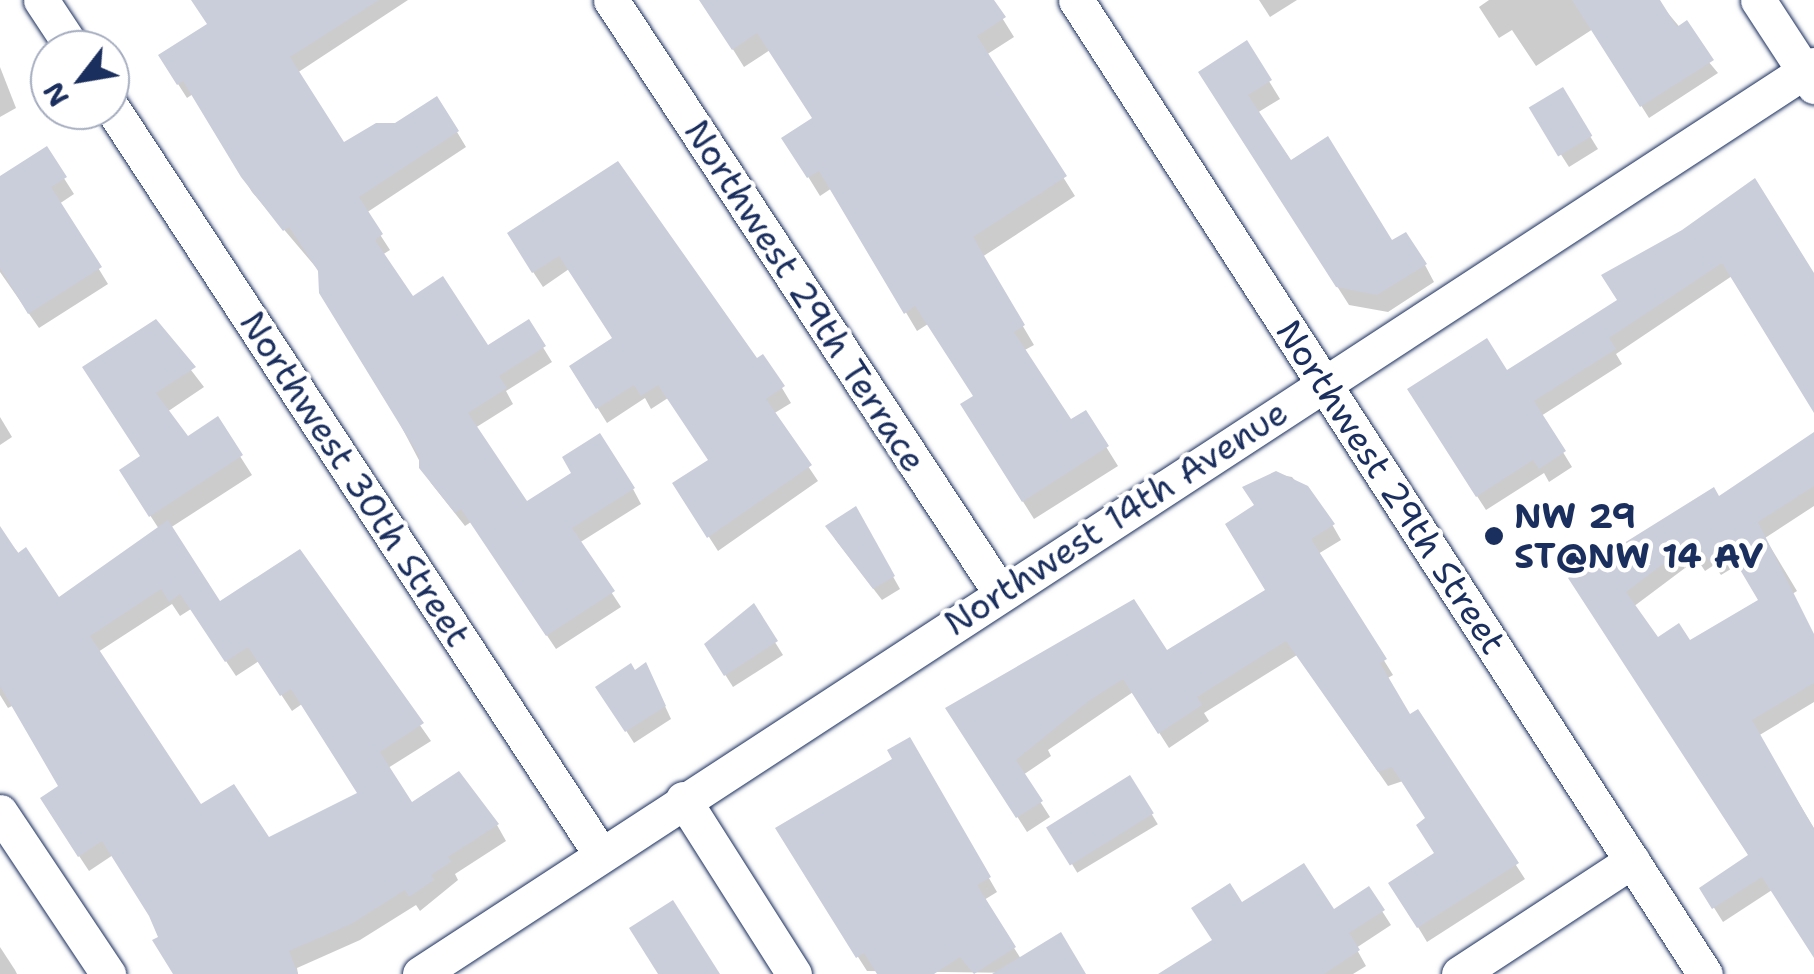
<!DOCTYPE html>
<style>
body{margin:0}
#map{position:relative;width:1814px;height:974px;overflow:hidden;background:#fff;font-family:"Shantell Sans",sans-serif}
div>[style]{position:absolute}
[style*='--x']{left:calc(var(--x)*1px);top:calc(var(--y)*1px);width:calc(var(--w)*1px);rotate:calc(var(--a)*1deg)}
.shadow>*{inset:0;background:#0003;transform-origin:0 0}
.building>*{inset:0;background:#caceda;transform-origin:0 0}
.roads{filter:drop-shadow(0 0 2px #1b2f5e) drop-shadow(0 0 2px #1b2f5e)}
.minor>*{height:35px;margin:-17.5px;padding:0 17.5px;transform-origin:17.5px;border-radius:17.5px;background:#fff}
.dots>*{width:28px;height:28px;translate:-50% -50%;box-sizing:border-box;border:5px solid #fff;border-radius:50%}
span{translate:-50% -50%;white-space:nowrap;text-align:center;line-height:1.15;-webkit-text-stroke:9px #fff;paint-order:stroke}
.street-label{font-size:35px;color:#1b2f5e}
.poi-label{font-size:35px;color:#1b2f5e;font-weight:700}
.left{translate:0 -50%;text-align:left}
.north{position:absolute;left:30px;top:30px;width:100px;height:100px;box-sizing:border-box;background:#fff;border:2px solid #a4acbf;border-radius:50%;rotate:239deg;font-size:28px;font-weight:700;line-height:40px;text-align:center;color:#1b2f5e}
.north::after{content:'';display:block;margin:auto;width:35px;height:45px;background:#1b2f5e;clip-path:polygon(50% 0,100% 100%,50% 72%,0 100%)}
</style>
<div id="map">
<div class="shadow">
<i style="clip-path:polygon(192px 0,408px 0,297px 73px,343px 146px,457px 132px,466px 147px,366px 213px,390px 250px,382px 255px,412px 299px,487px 349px,528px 323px,552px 362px,506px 391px,513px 404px,475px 428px,527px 505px,633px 489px,641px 504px,579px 543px,621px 607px,556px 649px,471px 522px,465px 526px,431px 483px,320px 272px,252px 192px,193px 94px,187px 98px,169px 70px,209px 25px)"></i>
<i style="clip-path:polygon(702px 0,991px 0,1014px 37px,986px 55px,1075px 196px,982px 257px,1034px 345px,1023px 351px,1070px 422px,1085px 413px,1118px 466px,1034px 519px,974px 424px,976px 397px,928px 324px,917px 331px,832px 188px,820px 196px,796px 157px,815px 120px,770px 50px,744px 67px)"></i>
<i style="clip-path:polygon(1259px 0,1297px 0,1270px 17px)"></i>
<i style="clip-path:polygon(1489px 0,1657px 0,1718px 73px,1649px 118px,1593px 29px,1536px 66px,1512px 30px,1499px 38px,1479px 7px)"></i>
<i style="clip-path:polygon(1246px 44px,1280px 99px,1257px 113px,1290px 164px,1425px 265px,1434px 282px,1388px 312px,1349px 305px,1212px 90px)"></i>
<i style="clip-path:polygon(0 67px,16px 108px,0 117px)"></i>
<i style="clip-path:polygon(1562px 91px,1598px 149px,1569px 167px,1540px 122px)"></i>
<i style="clip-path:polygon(46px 150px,74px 194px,59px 204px,108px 284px,39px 328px,0 272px,0 178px)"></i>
<i style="clip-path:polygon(617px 165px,756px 362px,763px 358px,782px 388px,791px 403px,773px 414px,818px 481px,718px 551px,684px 498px,710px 461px,668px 398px,651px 409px,645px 398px,607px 423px,572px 367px,615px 340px,569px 269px,543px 287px,518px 249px)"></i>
<i style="clip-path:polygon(1684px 232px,1814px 278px,1814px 411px,1732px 276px,1616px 354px,1622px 364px,1541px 416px,1572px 467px,1549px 482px,1544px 473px,1486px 510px,1418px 405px,1506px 373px,1619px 301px)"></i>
<i style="clip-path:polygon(evenodd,155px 323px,204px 387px,167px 412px,187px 439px,217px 420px,252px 475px,170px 528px,220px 604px,299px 552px,431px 741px,388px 768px,411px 805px,497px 825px,506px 841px,455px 874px,458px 880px,420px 911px,416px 905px,360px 940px,297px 968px,298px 974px,175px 974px,153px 919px,113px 855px,89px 871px,52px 815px,62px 787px,14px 705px,8px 708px,0 695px,0 531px,59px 601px,159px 529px,133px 489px,142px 458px,155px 323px,172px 604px,180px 616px,191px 609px,236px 676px,259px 661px,292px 711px,302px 704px,360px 795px,268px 840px,201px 808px,98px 652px,172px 604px)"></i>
<i style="clip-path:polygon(0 417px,12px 437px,0 445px)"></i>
<i style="clip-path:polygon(evenodd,1814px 435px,1814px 506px,1765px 538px,1797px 591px,1789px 596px,1814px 639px,1814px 702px,1758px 736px,1814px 828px,1814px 956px,1772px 890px,1723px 922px,1711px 903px,1750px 857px,1579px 593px,1814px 435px,1697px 559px,1705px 571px,1714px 565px,1721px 575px,1739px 564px,1762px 601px,1690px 643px,1658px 640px,1633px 607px,1697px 559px)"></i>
<i style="clip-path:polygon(1276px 474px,1292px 477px,1333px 526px,1341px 540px,1318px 554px,1393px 675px,1386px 679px,1410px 717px,1417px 712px,1525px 879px,1427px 942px,1392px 884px,1436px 854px,1427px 818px,1403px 781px,1388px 786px,1297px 655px,1204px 713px,1209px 721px,1169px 748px,1133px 692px,1048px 750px,1051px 756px,1023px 775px,1050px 817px,1027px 832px,957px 723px,1166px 654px,1268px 591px,1256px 507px)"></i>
<i style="clip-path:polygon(855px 509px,900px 589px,882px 600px,835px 539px)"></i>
<i style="clip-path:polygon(753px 607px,783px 655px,733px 687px,714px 657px)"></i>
<i style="clip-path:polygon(634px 673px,652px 678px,671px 719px,634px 743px,606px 699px)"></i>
<i style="clip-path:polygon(909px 740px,997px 892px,984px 900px,1021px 959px,1083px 974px,867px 971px,786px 844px,895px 760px)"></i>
<i style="left:1130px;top:778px;width:54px;height:94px;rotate:59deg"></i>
<i style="clip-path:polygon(1241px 906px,1382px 911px,1391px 925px,1356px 948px,1366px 966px,1353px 974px,1163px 974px,1215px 941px)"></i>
<i style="clip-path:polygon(0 947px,15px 970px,17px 974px,0 974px)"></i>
</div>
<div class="building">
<i style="clip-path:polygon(191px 0,379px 0,290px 57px,344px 142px,376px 123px,395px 123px,437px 96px,459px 131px,359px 197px,383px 234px,375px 240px,413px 296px,443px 276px,488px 345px,529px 319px,546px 346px,499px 376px,507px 388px,468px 413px,527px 501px,571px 473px,562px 457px,600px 433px,635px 488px,572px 528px,615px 591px,546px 636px,461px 509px,455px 513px,419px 468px,419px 456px,319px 293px,318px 271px,289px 227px,283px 231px,241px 177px,183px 81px,177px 85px,158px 55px,207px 24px)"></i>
<i style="clip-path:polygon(699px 0,994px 0,1006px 17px,977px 36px,1067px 176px,973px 237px,1025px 325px,1014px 332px,1071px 419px,1086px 410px,1109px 446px,1022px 502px,960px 404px,973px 396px,915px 306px,904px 314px,819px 171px,807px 178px,781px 138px,812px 118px,757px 33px,732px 50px)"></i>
<i style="clip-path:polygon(1572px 0,1660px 0,1677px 27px,1687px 20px,1714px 60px,1640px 107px)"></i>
<i style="clip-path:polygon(1247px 40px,1272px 80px,1248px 95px,1291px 160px,1328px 136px,1392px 240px,1406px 232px,1427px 264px,1377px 295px,1336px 287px,1198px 72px)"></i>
<i style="left:1563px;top:87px;width:57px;height:40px;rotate:59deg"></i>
<i style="clip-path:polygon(47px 146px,67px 177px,51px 187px,102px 267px,28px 314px,0 268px,0 176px)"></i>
<i style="clip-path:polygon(618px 161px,757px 358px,763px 354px,785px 386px,766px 399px,812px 465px,707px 538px,672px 483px,708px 460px,658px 385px,641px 396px,634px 385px,596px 409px,569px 366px,612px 338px,559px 256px,532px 273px,507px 233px)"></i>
<i style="clip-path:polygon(1755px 178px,1814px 273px,1814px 413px,1722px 263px,1609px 338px,1616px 349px,1534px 401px,1566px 451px,1539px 469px,1533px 460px,1476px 497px,1407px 389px,1487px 338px,1507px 370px,1617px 300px,1601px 275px,1682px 230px)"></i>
<i style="clip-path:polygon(156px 319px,196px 367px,156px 393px,188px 436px,218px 416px,243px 455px,149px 517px,119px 470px,140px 456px,82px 367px)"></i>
<i style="clip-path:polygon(evenodd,1814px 432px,1814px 486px,1758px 522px,1814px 634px,1814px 683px,1752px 720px,1814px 829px,1814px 958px,1762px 877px,1712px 909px,1699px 888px,1748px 855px,1568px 578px,1714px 487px,1719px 496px,1814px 432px,1687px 546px,1695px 558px,1703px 552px,1710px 562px,1729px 551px,1758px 600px,1690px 640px,1679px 623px,1658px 637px,1626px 592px,1687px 546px)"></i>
<i style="clip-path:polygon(1276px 471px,1308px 486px,1335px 524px,1311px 539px,1387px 659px,1380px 663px,1410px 714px,1418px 709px,1519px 863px,1417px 928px,1388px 883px,1434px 853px,1416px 825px,1425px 818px,1392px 767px,1378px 772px,1286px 641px,1197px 697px,1202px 705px,1158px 734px,1123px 679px,1090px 700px,1016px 760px,1043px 801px,1016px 818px,945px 708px,1134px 599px,1167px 650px,1265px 590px,1225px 524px,1254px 505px,1242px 487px)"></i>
<i style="clip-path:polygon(856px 506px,895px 576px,873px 589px,825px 526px)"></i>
<i style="clip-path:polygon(evenodd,168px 520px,220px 601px,300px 549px,424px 723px,380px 752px,412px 802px,459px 771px,499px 824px,448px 857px,451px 862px,431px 875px,434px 880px,409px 897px,405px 890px,351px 924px,289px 951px,298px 974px,173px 974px,152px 940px,158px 937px,149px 916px,102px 841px,78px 857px,40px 798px,58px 786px,0 686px,0 526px,18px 553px,26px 547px,59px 597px,168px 520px,161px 589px,169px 602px,180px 594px,225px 662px,248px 647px,280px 696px,291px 689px,357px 793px,269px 837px,234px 784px,201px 804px,90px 636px,161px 589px)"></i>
<i style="clip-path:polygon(754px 603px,778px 641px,724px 676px,704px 644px)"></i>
<i style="clip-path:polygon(646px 662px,666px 706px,625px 732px,595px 687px,631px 663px,635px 670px)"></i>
<i style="clip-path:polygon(910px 737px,991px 877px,977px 885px,1016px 947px,974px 974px,960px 957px,934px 974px,877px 974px,864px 953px,856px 958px,775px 828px,892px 759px,887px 750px)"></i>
<i style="left:1130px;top:775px;width:45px;height:99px;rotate:58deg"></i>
<i style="clip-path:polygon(1304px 863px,1334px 909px,1369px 886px,1385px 910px,1349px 933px,1360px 950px,1324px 974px,1158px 974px,1212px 940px,1191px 908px,1230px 883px,1242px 902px)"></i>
<i style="clip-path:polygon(673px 900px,720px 974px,658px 974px,629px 928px)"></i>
<i style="clip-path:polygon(1061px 932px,1086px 974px,992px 974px)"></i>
</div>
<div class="roads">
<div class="minor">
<i style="--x:41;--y:0;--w:60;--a:56.6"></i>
<i style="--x:611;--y:0;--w:708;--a:56.69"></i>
<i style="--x:1076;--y:0;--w:1159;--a:57.15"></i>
<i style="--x:1758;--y:0;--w:103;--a:56.9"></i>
<i style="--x:110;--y:105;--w:894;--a:56.77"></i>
<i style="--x:683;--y:799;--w:207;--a:57.6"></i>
<i style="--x:0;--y:812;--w:195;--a:56.3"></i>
<i style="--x:420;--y:974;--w:1664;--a:-33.11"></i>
<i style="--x:1459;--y:974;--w:207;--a:-33.2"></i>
</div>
</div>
<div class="dots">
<i style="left:1494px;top:536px;background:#1b2f5e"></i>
</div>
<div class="street-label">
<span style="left:805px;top:296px;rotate:57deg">Northwest 29th Terrace</span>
<span style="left:355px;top:479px;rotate:57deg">Northwest 30th Street</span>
<span style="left:1391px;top:487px;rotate:57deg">Northwest 29th Street</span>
<span style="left:1116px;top:518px;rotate:-33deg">Northwest 14th Avenue</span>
</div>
<div class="poi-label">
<span class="left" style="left:1514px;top:536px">NW 29<br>ST@NW 14 AV</span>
</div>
<div class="north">N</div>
</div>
